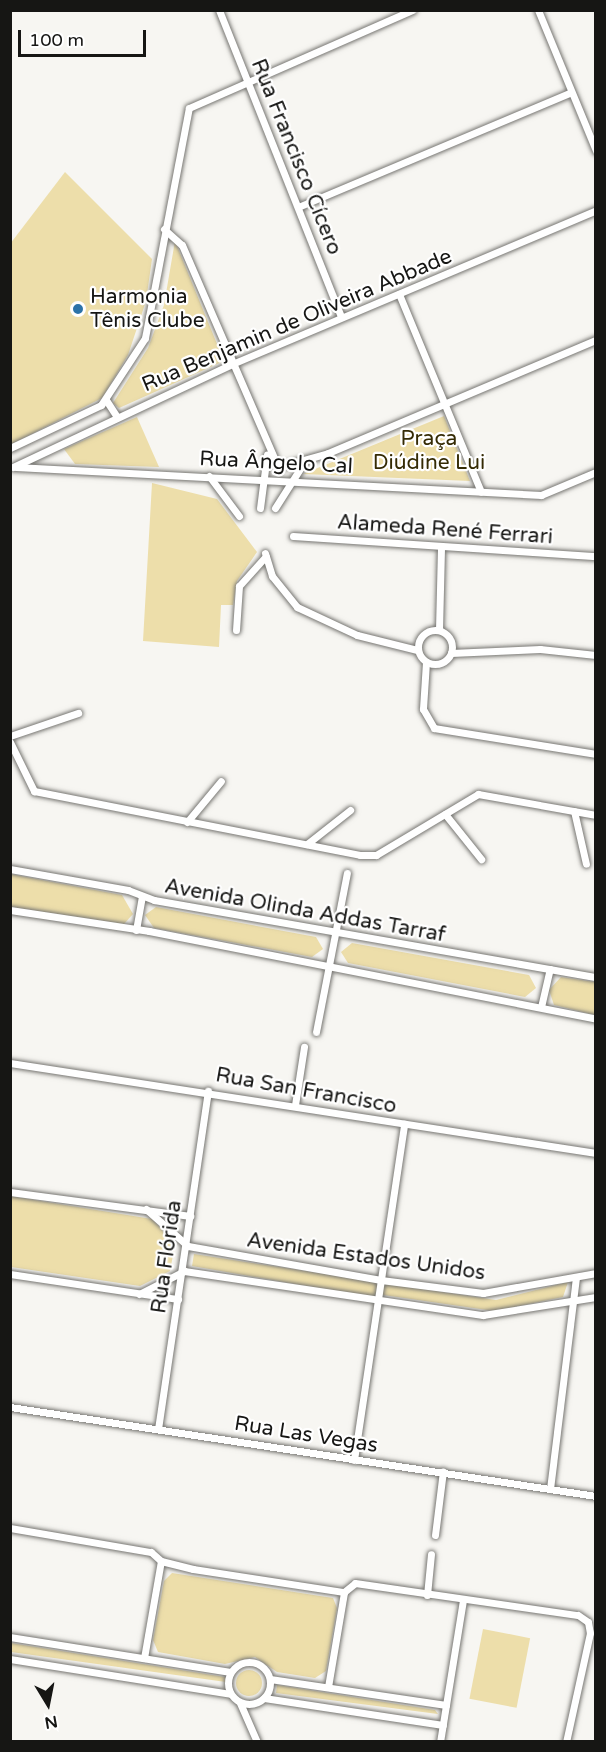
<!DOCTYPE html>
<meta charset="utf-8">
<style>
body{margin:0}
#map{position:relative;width:606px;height:1752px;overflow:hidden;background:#f7f6f2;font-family:"Varela Round",sans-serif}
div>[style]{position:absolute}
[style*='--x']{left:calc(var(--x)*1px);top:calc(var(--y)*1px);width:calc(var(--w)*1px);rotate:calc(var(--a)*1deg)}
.green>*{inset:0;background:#eddeaa;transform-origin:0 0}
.round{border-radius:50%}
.roads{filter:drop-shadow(0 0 2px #777672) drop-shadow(0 0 2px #777672)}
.street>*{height:7px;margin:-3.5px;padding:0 3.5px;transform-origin:3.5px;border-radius:3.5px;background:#fff}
.street>.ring{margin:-3.5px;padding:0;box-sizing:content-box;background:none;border:7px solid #fff;border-radius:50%}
.dots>*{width:16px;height:16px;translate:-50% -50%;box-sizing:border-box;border:3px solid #fff;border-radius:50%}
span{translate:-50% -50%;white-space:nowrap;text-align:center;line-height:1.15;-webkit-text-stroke:4.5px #fff;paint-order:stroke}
.street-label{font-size:21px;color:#161614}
.poi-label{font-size:21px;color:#161614}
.left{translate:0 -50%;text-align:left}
.park-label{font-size:21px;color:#352b04}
.frame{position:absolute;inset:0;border:12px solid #161614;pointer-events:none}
.north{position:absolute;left:18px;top:1674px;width:60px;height:60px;-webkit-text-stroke:4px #fff;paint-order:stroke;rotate:170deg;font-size:16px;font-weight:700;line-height:24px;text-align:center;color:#161614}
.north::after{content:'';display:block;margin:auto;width:21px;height:27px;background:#161614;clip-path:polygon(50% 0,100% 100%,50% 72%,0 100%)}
.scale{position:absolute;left:18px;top:30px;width:128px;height:27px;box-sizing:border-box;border:3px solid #161614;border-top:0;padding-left:8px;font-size:18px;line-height:21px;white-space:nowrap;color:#161614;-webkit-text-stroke:4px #fff;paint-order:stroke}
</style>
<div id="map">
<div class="green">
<i style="clip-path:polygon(65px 172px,152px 259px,146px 301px,128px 355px,102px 398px,10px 445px,10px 244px)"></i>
<i style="clip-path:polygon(175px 241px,224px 361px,119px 408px,113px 403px,148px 348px,164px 305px)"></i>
<i style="clip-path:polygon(444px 416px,470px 481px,303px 474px)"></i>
<i style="clip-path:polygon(137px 417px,159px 467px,75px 464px,64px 449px)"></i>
<i style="clip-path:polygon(152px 483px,217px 499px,257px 552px,237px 581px,233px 605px,221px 605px,219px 647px,143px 641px)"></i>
<i style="clip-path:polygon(10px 874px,122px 895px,133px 914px,124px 924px,11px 907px)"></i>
<i style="clip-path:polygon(156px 907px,316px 937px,323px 949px,312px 957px,154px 928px,145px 915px)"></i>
<i style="clip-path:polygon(352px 943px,529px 975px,536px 988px,525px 997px,348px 963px,341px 952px)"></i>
<i style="clip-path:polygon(561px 977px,595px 982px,595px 1015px,554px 1005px,549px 990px)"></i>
<i style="clip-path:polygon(10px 1196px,152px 1219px,175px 1244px,170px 1271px,140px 1286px,11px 1267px)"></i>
<i style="clip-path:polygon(194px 1254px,378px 1282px,375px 1298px,192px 1266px)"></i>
<i style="clip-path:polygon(568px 1282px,563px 1297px,494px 1311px,383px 1295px,383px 1283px,496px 1300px)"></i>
<i style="clip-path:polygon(172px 1573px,333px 1598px,337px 1608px,326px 1671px,315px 1678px,277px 1672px,255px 1657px,225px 1664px,158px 1652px,153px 1640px,164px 1581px)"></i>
<i style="left:483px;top:1629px;width:48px;height:71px;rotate:11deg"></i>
<i style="clip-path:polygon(11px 1643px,225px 1677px,226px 1682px,11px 1652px)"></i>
<i class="round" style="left:236px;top:1670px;width:26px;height:26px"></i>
<i style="clip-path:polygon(277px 1685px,435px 1710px,438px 1714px,276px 1693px)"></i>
</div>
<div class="roads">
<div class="street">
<i style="--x:219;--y:10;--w:330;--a:68.3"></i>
<i style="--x:538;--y:10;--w:152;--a:67.6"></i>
<i style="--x:298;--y:207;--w:296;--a:-22.8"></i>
<i style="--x:164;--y:229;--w:24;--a:42"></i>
<i style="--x:182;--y:245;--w:242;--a:66.6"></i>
<i style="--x:278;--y:467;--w:52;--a:-15.6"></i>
<i style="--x:328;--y:453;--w:291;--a:-22.9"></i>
<i style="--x:399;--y:294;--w:214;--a:67.5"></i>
<i style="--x:106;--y:400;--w:20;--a:57"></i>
<i style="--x:10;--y:448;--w:101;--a:-25.3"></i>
<i style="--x:101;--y:405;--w:80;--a:-56.7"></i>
<i style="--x:145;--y:338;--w:234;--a:-79.2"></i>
<i style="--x:189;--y:108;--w:244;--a:-23.7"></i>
<i style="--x:13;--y:467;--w:242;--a:-25.2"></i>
<i style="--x:232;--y:364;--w:395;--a:-22.9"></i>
<i style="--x:16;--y:467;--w:526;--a:3.05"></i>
<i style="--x:541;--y:495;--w:60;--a:-22.7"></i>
<i style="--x:209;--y:476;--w:50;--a:53.1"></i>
<i style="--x:260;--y:508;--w:54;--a:-82.6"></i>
<i style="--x:275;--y:508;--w:52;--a:-57.5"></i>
<i style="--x:293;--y:536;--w:304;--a:3.8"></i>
<i style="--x:265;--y:553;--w:24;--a:73"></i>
<i style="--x:272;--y:576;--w:40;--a:51"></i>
<i style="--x:297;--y:607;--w:66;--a:25"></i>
<i style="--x:357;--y:635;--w:62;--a:14"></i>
<i class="ring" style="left:418px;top:630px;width:27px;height:27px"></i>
<i style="--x:236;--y:630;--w:44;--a:-86.1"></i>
<i style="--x:239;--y:586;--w:40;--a:-48"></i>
<i style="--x:439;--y:630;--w:84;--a:-88.6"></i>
<i style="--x:451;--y:653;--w:89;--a:-2.6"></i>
<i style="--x:540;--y:649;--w:56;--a:6.1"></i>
<i style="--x:426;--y:662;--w:47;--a:93.7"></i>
<i style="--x:423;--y:709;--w:22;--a:60"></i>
<i style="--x:434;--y:728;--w:164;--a:9.1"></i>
<i style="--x:10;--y:736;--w:72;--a:-18.7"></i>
<i style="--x:10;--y:742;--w:55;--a:63.9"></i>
<i style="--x:34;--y:791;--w:332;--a:11.1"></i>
<i style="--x:360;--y:855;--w:16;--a:0"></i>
<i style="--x:376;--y:855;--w:119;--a:-30.9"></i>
<i style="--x:478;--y:794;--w:120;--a:10.1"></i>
<i style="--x:574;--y:811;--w:54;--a:77.2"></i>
<i style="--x:445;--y:814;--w:58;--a:51.3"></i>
<i style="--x:187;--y:822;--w:53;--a:-50.3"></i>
<i style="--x:307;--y:844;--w:55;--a:-38.3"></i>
<i style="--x:10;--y:869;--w:120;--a:10.1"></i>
<i style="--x:128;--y:890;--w:28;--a:21"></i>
<i style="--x:154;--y:900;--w:449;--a:9.9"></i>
<i style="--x:10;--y:910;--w:141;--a:8.6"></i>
<i style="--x:149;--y:931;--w:456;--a:11.1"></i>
<i style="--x:136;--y:930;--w:34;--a:-80"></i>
<i style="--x:541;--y:1007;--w:39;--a:-77"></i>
<i style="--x:316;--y:1032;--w:162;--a:-79"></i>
<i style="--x:10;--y:1063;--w:593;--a:8.73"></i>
<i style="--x:295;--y:1105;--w:59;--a:-81.2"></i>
<i style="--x:10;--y:1192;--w:182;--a:7.6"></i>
<i style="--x:146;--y:1209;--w:56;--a:41.4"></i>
<i style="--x:188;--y:1246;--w:196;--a:10"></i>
<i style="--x:381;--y:1280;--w:103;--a:7.3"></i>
<i style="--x:483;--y:1293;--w:115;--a:-10"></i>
<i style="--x:10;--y:1274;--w:170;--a:8.5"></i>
<i style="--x:139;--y:1294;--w:51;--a:-27.1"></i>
<i style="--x:184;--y:1271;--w:302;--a:8.4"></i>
<i style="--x:483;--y:1315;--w:114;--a:-9.1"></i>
<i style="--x:10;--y:1407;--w:593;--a:8.64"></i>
<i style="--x:158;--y:1429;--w:342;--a:-81.6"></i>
<i style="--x:354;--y:1460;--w:340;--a:-81.5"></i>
<i style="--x:550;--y:1489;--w:213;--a:-83"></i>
<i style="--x:10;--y:1528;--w:143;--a:9.7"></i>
<i style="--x:151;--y:1552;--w:13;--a:42"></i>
<i style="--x:161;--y:1561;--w:33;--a:14"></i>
<i style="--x:193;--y:1569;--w:153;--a:8.7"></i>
<i style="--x:344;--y:1592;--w:14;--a:-39"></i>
<i style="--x:355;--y:1583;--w:225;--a:8.2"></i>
<i style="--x:578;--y:1615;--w:12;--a:35"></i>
<i style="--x:588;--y:1622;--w:11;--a:80"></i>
<i style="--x:590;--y:1633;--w:112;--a:102.4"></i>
<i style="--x:435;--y:1535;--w:64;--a:-82.9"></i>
<i style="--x:427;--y:1595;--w:41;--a:-84.4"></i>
<i style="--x:10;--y:1637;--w:223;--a:9"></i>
<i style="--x:144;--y:1658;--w:98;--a:-80.1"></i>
<i style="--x:10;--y:1659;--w:223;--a:9"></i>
<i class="ring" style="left:228px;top:1662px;width:35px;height:35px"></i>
<i style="--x:270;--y:1679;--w:178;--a:8.4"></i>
<i style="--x:328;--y:1687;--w:96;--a:-80.4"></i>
<i style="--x:264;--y:1698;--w:181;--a:8.6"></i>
<i style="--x:240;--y:1703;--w:43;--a:66.4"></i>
<i style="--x:440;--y:1742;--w:144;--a:-80.8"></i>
</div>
</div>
<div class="dots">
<i style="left:78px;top:309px;background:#2c73a8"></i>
</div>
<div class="street-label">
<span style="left:296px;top:157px;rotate:68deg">Rua Francisco Cícero</span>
<span style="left:297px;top:321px;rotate:-23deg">Rua Benjamin de Oliveira Abbade</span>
<span style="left:276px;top:463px;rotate:3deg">Rua Ângelo Cal</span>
<span style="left:445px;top:530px;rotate:4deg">Alameda René Ferrari</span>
<span style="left:305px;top:911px;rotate:10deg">Avenida Olinda Addas Tarraf</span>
<span style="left:306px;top:1091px;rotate:10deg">Rua San Francisco</span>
<span style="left:167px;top:1257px;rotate:-82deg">Rua Flórida</span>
<span style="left:366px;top:1257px;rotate:8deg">Avenida Estados Unidos</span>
<span style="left:306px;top:1435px;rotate:9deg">Rua Las Vegas</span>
</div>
<div class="poi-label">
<span class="left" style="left:90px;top:309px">Harmonia<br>Tênis Clube</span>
</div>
<div class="park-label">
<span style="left:429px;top:451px">Praça<br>Diúdine Lui</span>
</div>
<div class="frame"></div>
<div class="north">N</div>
<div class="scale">100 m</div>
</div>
